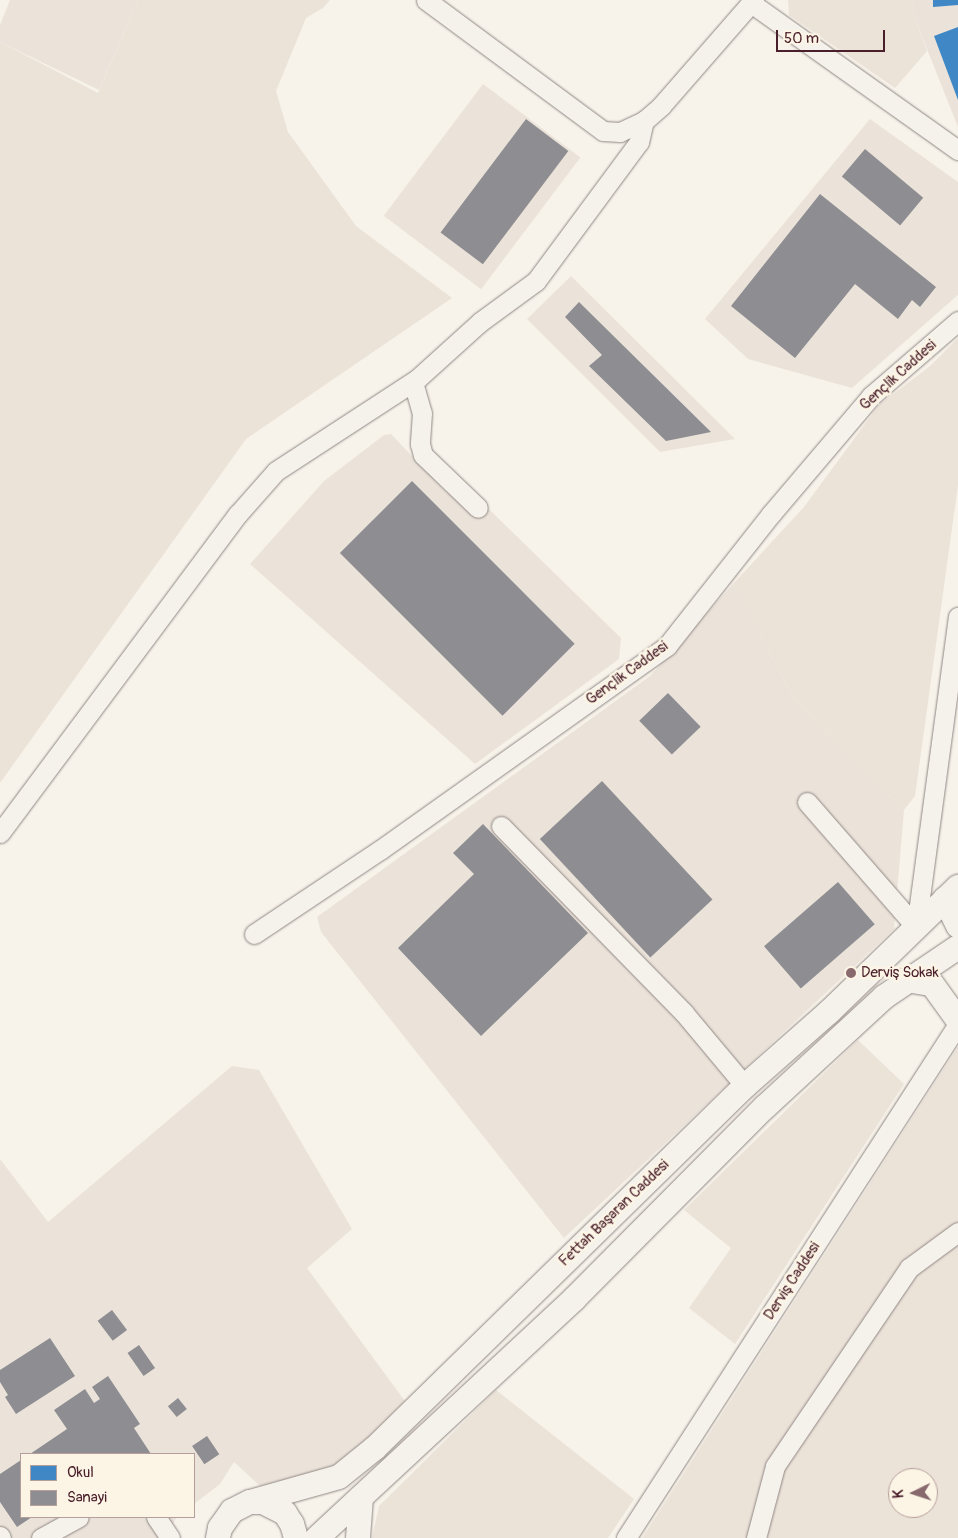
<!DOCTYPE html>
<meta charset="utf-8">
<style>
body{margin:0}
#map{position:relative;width:958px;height:1538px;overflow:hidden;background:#f7f3ea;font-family:Pangolin,sans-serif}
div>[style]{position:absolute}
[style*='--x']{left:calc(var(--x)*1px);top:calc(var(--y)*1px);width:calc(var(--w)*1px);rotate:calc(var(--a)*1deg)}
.built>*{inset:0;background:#ebe3d9;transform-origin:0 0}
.green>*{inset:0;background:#ebe2d8}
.schools>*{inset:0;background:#3f88c5}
.industry>*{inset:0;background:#8d8d92;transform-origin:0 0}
.roads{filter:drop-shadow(0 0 1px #908684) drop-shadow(0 0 1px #908684)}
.minor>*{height:19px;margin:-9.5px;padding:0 9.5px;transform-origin:9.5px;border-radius:9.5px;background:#f5f2ec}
.major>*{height:24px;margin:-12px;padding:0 12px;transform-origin:12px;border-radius:12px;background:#f5f2ec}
.dots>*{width:14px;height:14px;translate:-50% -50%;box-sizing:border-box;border:2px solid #fcf5e5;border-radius:50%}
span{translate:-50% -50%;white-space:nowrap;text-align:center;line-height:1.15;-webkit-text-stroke:5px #fcf5e5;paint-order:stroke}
.street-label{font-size:15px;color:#4a1f2b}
.poi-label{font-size:15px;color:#4a1f2b}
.left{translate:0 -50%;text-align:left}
.legend{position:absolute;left:20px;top:1453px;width:175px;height:65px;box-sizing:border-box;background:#fcf5e5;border:1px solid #b59f9b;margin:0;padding:6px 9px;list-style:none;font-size:15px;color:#4a1f2b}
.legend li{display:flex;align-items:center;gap:10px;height:25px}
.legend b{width:25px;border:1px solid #b59f9b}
.north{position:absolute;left:888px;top:1468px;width:50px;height:50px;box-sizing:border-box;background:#fcf5e5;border:1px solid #b59f9b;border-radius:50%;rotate:266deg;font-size:14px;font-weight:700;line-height:20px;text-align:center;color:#4a1f2b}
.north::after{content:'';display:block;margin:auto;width:18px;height:22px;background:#87696e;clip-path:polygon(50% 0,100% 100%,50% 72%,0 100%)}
.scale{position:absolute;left:776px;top:30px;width:109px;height:22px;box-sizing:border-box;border:2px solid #4a1f2b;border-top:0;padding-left:6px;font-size:15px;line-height:18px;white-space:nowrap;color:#4a1f2b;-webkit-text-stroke:4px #fcf5e5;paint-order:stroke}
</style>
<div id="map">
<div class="built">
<i style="clip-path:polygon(10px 0,138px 0,99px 90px,0 42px,0 25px)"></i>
<i style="clip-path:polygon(912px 0,958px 0,958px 127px,915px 19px)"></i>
<i style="left:483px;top:84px;width:122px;height:165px;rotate:37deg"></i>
<i style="clip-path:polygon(870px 119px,958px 182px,958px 295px,852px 388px,748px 359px,705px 319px)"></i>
<i style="clip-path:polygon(571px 276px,735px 439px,660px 452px,527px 319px)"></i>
<i style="clip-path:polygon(391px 434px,447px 493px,459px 480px,621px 638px,619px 659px,475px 764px,250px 564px,324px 481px,384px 435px)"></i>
<i style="clip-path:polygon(733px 584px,794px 699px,904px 810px,894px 929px,564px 1238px,321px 932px,317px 917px,650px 676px)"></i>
<i style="clip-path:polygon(232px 1066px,259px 1070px,352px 1229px,307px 1268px,405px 1401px,340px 1466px,306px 1479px,260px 1486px,234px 1462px,220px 1484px,194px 1504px,194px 1454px,21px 1454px,21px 1517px,177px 1517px,164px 1538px,0 1538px,0 1159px,48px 1222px)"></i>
</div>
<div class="green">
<i style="clip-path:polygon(138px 0,330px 0,323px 8px,306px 18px,276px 91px,288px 132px,356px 226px,452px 298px,246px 439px,0 783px,0 42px,98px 93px)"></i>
<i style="clip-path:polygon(788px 0,912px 0,915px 19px,927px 51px,895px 88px,789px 15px)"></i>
<i style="clip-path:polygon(958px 338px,958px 485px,915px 796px,904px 810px,794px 699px,733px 584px,804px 507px,879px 405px,930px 366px)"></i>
<i style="clip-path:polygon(858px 1040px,904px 1084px,735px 1344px,689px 1308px,731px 1248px,684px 1210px)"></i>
<i style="clip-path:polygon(evenodd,958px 1047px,958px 1538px,642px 1538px,653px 1521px,958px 1047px,898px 1478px,928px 1478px,928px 1508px,898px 1508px,898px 1478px)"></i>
<i style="clip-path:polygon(496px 1390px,634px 1499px,608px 1538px,372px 1538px,379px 1506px)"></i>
</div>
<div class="schools">
<i style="clip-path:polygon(933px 0,958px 0,958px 5px,933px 7px)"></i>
<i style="clip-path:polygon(958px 27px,958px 100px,934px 36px)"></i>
</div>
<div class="industry">
<i style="left:526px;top:119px;width:53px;height:142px;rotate:37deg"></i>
<i style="left:865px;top:149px;width:76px;height:36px;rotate:40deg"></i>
<i style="clip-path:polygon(820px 194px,936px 287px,920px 307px,912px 300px,898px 319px,855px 284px,795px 358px,731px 306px)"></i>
<i style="clip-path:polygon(579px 302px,711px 432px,666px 441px,589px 366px,602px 355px,565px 317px)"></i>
<i style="left:412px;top:481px;width:230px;height:102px;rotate:45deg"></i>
<i style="left:668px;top:693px;width:47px;height:40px;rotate:46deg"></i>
<i style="left:602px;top:781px;width:162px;height:85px;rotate:47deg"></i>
<i style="clip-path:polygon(483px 824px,588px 933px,481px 1036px,398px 948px,474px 874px,453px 853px)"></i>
<i style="left:838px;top:882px;width:56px;height:98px;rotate:49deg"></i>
<i style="left:112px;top:1310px;width:25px;height:18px;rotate:53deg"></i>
<i style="clip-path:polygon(50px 1338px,75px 1376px,16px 1414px,5px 1397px,8px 1395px,0 1382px,0 1370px)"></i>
<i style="left:139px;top:1345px;width:28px;height:14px;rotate:55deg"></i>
<i style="clip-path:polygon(108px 1376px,140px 1424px,134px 1428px,151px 1454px,30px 1454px,67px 1429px,54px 1410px,85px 1389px,94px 1403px,100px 1399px,92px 1387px)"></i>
<i style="left:178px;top:1398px;width:14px;height:13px;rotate:51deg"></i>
<i style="left:207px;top:1436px;width:22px;height:18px;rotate:56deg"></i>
<i style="clip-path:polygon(21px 1460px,21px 1517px,32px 1517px,17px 1527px,0 1502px,0 1474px)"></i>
</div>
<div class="roads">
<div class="minor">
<i style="--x:426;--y:0;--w:220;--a:36.5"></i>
<i style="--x:603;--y:131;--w:17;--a:3"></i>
<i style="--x:620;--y:132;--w:26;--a:-25"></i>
<i style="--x:644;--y:121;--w:23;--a:-41"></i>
<i style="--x:661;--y:106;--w:137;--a:-48.9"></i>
<i style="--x:754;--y:0;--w:4;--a:135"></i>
<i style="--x:751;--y:3;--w:254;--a:35.4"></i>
<i style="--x:413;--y:382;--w:32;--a:74"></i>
<i style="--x:422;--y:413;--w:31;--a:94"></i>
<i style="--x:420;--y:444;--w:11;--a:75"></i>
<i style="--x:423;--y:455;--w:76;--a:43.9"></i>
<i style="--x:807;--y:802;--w:166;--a:48.9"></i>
<i style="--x:501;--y:826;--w:262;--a:45.6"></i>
<i style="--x:684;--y:1013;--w:95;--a:50.1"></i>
<i style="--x:0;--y:833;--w:398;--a:-53.3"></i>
<i style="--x:238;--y:514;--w:57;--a:-48.5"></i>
<i style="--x:276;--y:471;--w:168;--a:-33.1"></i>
<i style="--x:417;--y:379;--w:85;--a:-42.1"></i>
<i style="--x:480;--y:322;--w:69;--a:-36.2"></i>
<i style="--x:536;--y:281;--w:173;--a:-53.5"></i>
<i style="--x:639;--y:142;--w:22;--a:-77"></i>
<i style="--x:916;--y:927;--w:313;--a:-82.3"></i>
<i style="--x:254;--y:934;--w:151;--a:-33.7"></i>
<i style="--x:380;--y:850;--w:352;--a:-35.4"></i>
<i style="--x:667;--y:646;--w:168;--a:-51.8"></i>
<i style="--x:771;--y:514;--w:155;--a:-49.7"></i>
<i style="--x:871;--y:396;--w:115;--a:-40.8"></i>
<i style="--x:156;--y:1517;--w:25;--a:56"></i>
<i style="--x:0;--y:1536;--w:2;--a:63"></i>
<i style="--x:41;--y:1538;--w:43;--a:-28.9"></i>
<i style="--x:626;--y:1538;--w:612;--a:-57.14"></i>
<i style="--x:756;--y:1538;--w:74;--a:-75.2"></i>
<i style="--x:775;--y:1466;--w:239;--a:-55.9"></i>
<i style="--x:909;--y:1268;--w:61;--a:-36.3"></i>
</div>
<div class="major">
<i style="--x:945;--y:899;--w:30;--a:64"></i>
<i style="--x:906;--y:980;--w:26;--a:9"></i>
<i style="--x:932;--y:984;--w:44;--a:54.2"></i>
<i style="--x:250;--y:1502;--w:92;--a:-15.7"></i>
<i style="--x:339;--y:1477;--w:46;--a:-38.9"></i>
<i style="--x:375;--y:1448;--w:518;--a:-44.37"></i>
<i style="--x:745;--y:1086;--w:112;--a:-41.4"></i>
<i style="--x:829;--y:1012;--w:180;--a:-44.1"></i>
<i style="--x:218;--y:1538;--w:10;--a:-79"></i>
<i style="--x:220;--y:1528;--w:21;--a:-55"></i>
<i style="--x:232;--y:1511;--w:20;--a:-27"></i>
<i style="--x:250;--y:1502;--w:13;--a:0"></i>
<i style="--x:263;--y:1502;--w:25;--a:27"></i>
<i style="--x:285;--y:1513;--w:13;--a:58"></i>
<i style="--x:292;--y:1524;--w:15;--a:74"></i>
<i style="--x:317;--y:1538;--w:352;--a:-42.9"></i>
<i style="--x:575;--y:1298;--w:269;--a:-45.2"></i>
<i style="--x:765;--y:1107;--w:162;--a:-42.7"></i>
<i style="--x:884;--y:997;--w:89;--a:-34"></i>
<i style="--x:358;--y:1538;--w:41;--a:-85.8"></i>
</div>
</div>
<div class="dots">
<i style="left:851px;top:973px;background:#87696e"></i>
</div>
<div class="street-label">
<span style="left:898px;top:375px;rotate:-42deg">Gençlik Caddesi</span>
<span style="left:627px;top:673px;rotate:-36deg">Gençlik Caddesi</span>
<span style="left:614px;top:1213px;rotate:-44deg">Fettah Başaran Caddesi</span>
<span style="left:792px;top:1281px;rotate:-57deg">Derviş Caddesi</span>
</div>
<div class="poi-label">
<span class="left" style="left:861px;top:973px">Derviş Sokak</span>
</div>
<ul class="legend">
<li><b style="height:14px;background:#3f88c5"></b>Okul</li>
<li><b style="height:14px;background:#8d8d92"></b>Sanayi</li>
</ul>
<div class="north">K</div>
<div class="scale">50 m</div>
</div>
